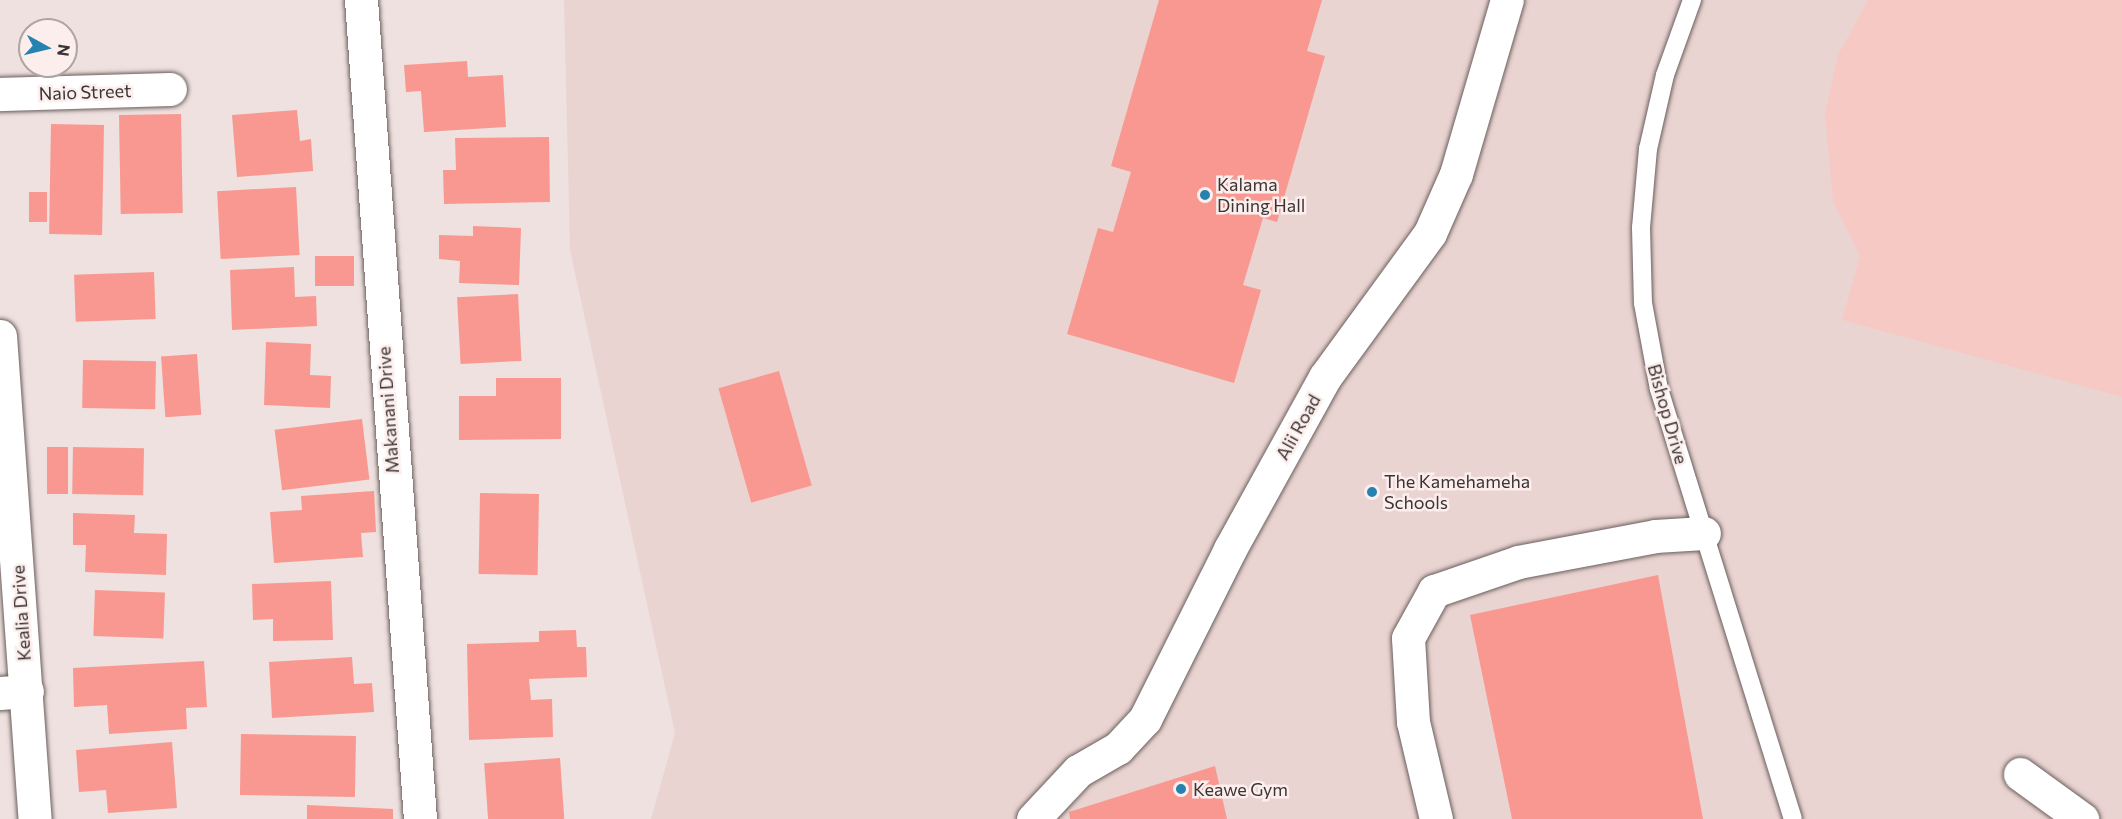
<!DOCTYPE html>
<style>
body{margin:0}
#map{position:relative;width:2122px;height:819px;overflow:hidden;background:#eee1df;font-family:Commissioner,sans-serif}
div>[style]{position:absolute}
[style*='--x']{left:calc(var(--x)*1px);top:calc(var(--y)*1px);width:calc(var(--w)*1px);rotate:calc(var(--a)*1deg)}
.built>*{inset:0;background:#ead4d1}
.green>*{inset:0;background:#f6c9c5}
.building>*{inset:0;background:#f89890;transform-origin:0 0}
.roads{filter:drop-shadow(0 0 2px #6a5f5e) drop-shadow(0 0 2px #6a5f5e)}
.lane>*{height:18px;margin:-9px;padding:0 9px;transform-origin:9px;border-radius:9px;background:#fff}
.street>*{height:33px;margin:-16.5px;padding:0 16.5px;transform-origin:16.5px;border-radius:16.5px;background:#fff}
.secondary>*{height:33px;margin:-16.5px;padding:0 16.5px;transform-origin:16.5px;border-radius:16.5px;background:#fff}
.dots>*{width:16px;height:16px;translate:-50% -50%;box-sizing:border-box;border:3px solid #fceeec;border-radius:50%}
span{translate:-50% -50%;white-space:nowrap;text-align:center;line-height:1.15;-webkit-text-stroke:5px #fceeec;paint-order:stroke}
.street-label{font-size:18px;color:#3a3534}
.poi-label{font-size:18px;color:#3a3534}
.left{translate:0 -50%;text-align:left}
.north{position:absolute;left:18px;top:18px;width:60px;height:60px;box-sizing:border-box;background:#fceeec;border:2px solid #aea4a2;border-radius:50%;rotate:98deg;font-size:16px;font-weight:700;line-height:24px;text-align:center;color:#3a3534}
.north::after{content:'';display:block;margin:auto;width:21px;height:27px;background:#2682af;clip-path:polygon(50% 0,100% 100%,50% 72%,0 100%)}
</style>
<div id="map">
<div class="built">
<i style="clip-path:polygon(564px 0,2122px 0,2122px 819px,651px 819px,675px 733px,570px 250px)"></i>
</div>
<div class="green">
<i style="clip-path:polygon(1868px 0,2122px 0,2122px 397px,1842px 320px,1860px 256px,1833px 201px,1825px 113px,1838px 55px)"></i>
</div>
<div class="building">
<i style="clip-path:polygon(1159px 0,1322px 0,1307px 51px,1325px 56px,1277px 222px,1263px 218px,1243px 285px,1261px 290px,1234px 383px,1067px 334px,1098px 228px,1113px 232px,1131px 172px,1111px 166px)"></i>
<i style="clip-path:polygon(467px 61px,468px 77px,503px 75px,506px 127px,424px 132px,421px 91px,406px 92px,404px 65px)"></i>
<i style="clip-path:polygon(297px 110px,300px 141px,311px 139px,313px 171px,237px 177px,232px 115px)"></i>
<i style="left:181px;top:114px;width:99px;height:62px;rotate:89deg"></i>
<i style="left:51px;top:124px;width:53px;height:110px;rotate:1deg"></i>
<i style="clip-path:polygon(549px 137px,550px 202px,444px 204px,443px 170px,456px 170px,455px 138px)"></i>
<i style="left:296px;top:187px;width:68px;height:79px;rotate:87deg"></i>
<i style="left:29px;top:192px;width:18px;height:30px"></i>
<i style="clip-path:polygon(473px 226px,521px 228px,519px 285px,459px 283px,460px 261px,439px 259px,439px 235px,473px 236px)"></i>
<i style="left:315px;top:256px;width:39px;height:30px"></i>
<i style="clip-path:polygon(294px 267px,295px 297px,316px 296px,317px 326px,232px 330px,230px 270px)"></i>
<i style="left:154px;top:272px;width:47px;height:80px;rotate:88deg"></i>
<i style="left:518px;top:294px;width:67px;height:61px;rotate:87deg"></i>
<i style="clip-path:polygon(266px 342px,311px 344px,310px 375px,331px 376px,330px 408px,264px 405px)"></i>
<i style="left:197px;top:354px;width:61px;height:36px;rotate:86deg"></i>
<i style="left:83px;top:360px;width:73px;height:48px;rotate:1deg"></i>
<i style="left:779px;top:371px;width:119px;height:63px;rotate:74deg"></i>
<i style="clip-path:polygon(496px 378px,561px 378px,561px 439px,459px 440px,459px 396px,496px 396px)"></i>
<i style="left:362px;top:419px;width:61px;height:88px;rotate:83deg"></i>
<i style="left:47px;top:447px;width:21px;height:47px"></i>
<i style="left:73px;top:447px;width:71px;height:47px;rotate:1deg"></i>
<i style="clip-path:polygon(374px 491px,376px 532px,361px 533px,363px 557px,274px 563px,270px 512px,302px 510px,301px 496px)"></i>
<i style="left:480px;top:493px;width:59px;height:81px;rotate:1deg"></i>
<i style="clip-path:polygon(73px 513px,135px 515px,134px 533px,167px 534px,166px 575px,85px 572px,86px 545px,73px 545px)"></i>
<i style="clip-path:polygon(1658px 575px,1703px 819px,1512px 819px,1470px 615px)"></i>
<i style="clip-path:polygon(331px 581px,333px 640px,273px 641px,273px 619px,253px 620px,252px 584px)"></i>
<i style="left:95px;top:590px;width:70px;height:46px;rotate:2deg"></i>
<i style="clip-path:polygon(576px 630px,577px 647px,586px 647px,587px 677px,529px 679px,531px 700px,552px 699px,553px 737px,469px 740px,467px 644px,539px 642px,539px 631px)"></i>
<i style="clip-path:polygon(352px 657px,354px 684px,372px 683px,374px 712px,272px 718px,269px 662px)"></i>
<i style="clip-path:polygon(204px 661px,207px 707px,186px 708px,187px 729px,109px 734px,107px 705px,74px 707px,73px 668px)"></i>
<i style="left:241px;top:734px;width:115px;height:61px;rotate:1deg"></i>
<i style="clip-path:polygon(172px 742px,177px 808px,108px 813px,106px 790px,79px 792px,76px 750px)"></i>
<i style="left:560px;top:758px;width:61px;height:76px;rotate:86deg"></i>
<i style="clip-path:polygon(1215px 766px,1227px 819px,1070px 819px,1069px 812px)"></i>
<i style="clip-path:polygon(307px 805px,393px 809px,393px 819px,307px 819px)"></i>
</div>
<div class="roads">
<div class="lane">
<i style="--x:1692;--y:0;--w:80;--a:109.8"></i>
<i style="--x:1665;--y:75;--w:76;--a:102.9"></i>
<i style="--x:1648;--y:149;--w:79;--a:95.1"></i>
<i style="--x:1641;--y:228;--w:75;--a:88.5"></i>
<i style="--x:1643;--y:303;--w:87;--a:79.5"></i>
<i style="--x:1659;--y:389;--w:450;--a:72.7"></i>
</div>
<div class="street">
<i style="--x:361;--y:0;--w:821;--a:85.88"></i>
<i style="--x:0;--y:94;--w:170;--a:-1.7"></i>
<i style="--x:2020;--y:774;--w:77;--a:36"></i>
<i style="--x:1033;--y:819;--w:66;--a:-46.8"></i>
<i style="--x:1078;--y:771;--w:46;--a:-29.9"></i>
<i style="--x:1118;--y:748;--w:40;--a:-47"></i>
<i style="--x:1145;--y:719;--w:190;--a:-63.4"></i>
<i style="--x:1230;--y:549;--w:196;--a:-61.1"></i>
<i style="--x:1325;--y:377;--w:178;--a:-53.9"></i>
<i style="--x:1430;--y:233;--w:64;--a:-66.2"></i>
<i style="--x:1456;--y:174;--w:181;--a:-73.7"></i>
<i style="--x:1436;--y:819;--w:100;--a:-103.3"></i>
<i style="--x:1413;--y:722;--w:84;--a:-93.4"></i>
<i style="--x:1408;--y:638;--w:54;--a:-61"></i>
<i style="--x:1434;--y:591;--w:89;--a:-19"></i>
<i style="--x:1518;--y:562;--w:139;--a:-10.7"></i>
<i style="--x:1655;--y:536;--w:49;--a:-3.5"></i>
</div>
<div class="secondary">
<i style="--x:0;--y:336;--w:484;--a:85.9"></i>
<i style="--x:0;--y:693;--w:27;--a:-4"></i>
</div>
</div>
<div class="dots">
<i style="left:1205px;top:195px;background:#2682af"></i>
<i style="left:1372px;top:492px;background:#2682af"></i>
<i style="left:1181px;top:789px;background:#2682af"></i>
</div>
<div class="street-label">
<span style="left:85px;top:92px;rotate:-2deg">Naio Street</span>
<span style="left:388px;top:410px;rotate:-94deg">Makanani Drive</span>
<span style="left:1668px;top:414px;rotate:74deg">Bishop Drive</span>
<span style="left:1298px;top:427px;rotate:-61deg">Alii Road</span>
<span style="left:21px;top:613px;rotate:-94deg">Kealia Drive</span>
</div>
<div class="poi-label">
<span class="left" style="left:1217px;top:195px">Kalama<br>Dining Hall</span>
<span class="left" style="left:1384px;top:492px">The Kamehameha<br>Schools</span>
<span class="left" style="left:1193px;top:789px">Keawe Gym</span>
</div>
<div class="north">N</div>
</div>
